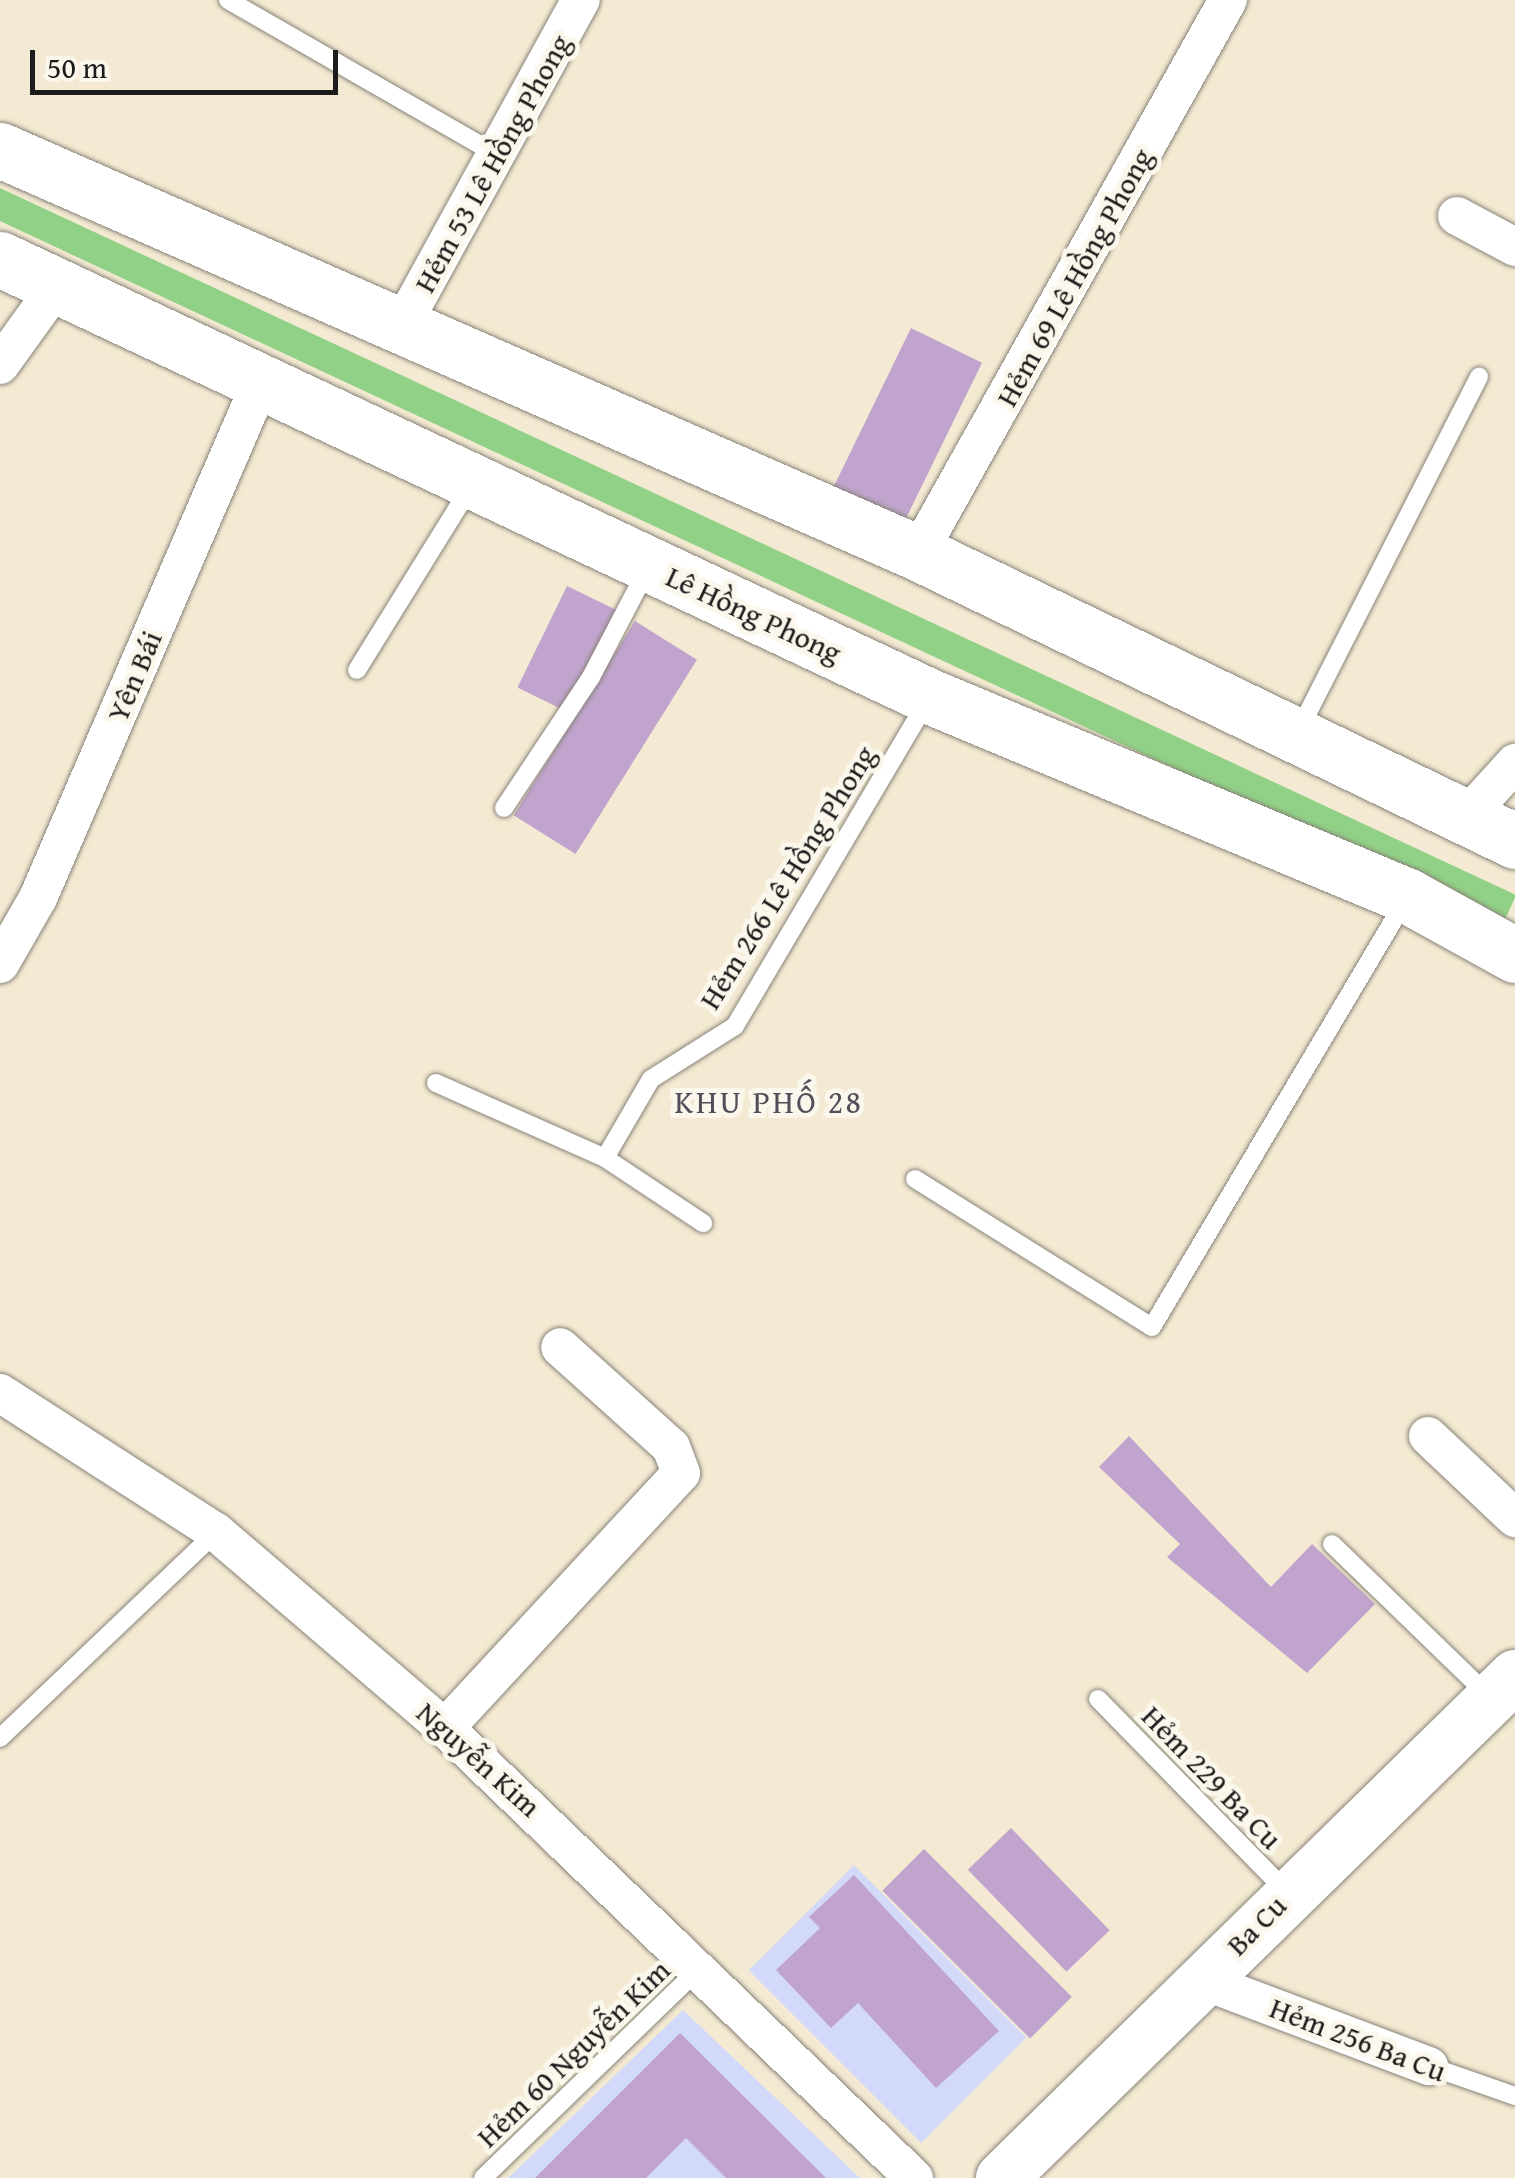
<!DOCTYPE html>
<meta charset="utf-8">
<style>
body{margin:0}
#map{position:relative;width:1515px;height:2178px;overflow:hidden;background:#f4ead3;font-family:"Gentium Book Plus",serif}
div>[style]{position:absolute}
[style*='--x']{left:calc(var(--x)*1px);top:calc(var(--y)*1px);width:calc(var(--w)*1px);rotate:calc(var(--a)*1deg)}
.built>*{inset:0;background:#d3d9f9;transform-origin:0 0}
.green>*{inset:0;background:#91d187;transform-origin:0 0}
.building>*{inset:0;background:#c0a4cd;transform-origin:0 0}
.roads{filter:drop-shadow(0 0 2px #888378) drop-shadow(0 0 2px #888378)}
.lane>*{height:18px;margin:-9px;padding:0 9px;transform-origin:9px;border-radius:9px;background:#fff}
.street>*{height:38px;margin:-19px;padding:0 19px;transform-origin:19px;border-radius:19px;background:#fff}
.secondary>*{height:52px;margin:-26px;padding:0 26px;transform-origin:26px;border-radius:26px;background:#fff}
.primary>*{height:55px;margin:-27.5px;padding:0 27.5px;transform-origin:27.5px;border-radius:27.5px;background:#fff}
span{translate:-50% -50%;white-space:nowrap;text-align:center;line-height:1.15;-webkit-text-stroke:10px #fbf7ec;paint-order:stroke}
.street-label{font-size:30px;color:#1c1c1c}
.neighbourhood-label{font-size:32px;color:#554c5a;letter-spacing:2.5px}
.scale{position:absolute;left:30px;top:50px;width:308px;height:45px;box-sizing:border-box;border:5px solid #1c1c1c;border-top:0;padding-left:12px;font-size:30px;line-height:35px;white-space:nowrap;color:#1c1c1c;-webkit-text-stroke:8px #fbf7ec;paint-order:stroke}
</style>
<div id="map">
<div class="built">
<i style="left:854px;top:1865px;width:244px;height:149px;rotate:45deg"></i>
<i style="clip-path:polygon(683px 2010px,860px 2178px,508px 2178px)"></i>
</div>
<div class="green">
<i style="left:0;top:188px;width:1673px;height:30px;rotate:25deg"></i>
</div>
<div class="building">
<i style="left:911px;top:328px;width:79px;height:179px;rotate:26deg"></i>
<i style="left:567px;top:586px;width:55px;height:113px;rotate:26deg"></i>
<i style="left:635px;top:621px;width:73px;height:229px;rotate:32deg"></i>
<i style="clip-path:polygon(1129px 1436px,1271px 1587px,1312px 1544px,1375px 1604px,1307px 1673px,1167px 1557px,1180px 1544px,1099px 1467px)"></i>
<i style="left:1011px;top:1828px;width:142px;height:60px;rotate:46deg"></i>
<i style="left:924px;top:1849px;width:209px;height:59px;rotate:45deg"></i>
<i style="clip-path:polygon(854px 1875px,999px 2031px,936px 2088px,858px 2003px,831px 2028px,776px 1970px,820px 1928px,809px 1917px)"></i>
<i style="clip-path:polygon(680px 2033px,826px 2178px,726px 2178px,686px 2138px,646px 2178px,535px 2178px)"></i>
</div>
<div class="roads">
<div class="lane">
<i style="--x:228;--y:0;--w:309;--a:29.9"></i>
<i style="--x:357;--y:670;--w:216;--a:-58.2"></i>
<i style="--x:1298;--y:732;--w:399;--a:-63"></i>
<i style="--x:504;--y:808;--w:157;--a:-56.4"></i>
<i style="--x:591;--y:677;--w:121;--a:-62.4"></i>
<i style="--x:436;--y:1083;--w:185;--a:23.9"></i>
<i style="--x:605;--y:1158;--w:91;--a:-59.8"></i>
<i style="--x:651;--y:1079;--w:99;--a:-32.2"></i>
<i style="--x:735;--y:1026;--w:377;--a:-59.4"></i>
<i style="--x:605;--y:1158;--w:118;--a:33.6"></i>
<i style="--x:915;--y:1179;--w:279;--a:32"></i>
<i style="--x:1152;--y:1327;--w:495;--a:-59.3"></i>
<i style="--x:1332;--y:1544;--w:220;--a:44.1"></i>
<i style="--x:1098;--y:1699;--w:270;--a:45.6"></i>
<i style="--x:0;--y:1738;--w:298;--a:-43.6"></i>
<i style="--x:1429;--y:2066;--w:91;--a:19.2"></i>
<i style="--x:483;--y:2178;--w:303;--a:-44.1"></i>
</div>
<div class="street">
<i style="--x:1457;--y:216;--w:66;--a:28.1"></i>
<i style="--x:402;--y:325;--w:371;--a:-61.2"></i>
<i style="--x:0;--y:365;--w:97;--a:-54.2"></i>
<i style="--x:918;--y:553;--w:634;--a:-60.73"></i>
<i style="--x:1467;--y:816;--w:72;--a:-47.8"></i>
<i style="--x:0;--y:964;--w:76;--a:-60.1"></i>
<i style="--x:38;--y:898;--w:560;--a:-66.64"></i>
<i style="--x:0;--y:1393;--w:257;--a:32.8"></i>
<i style="--x:216;--y:1532;--w:301;--a:40.6"></i>
<i style="--x:445;--y:1728;--w:650;--a:43.82"></i>
<i style="--x:1428;--y:1436;--w:120;--a:43.3"></i>
<i style="--x:445;--y:1728;--w:347;--a:-47.2"></i>
<i style="--x:681;--y:1473;--w:28;--a:-111"></i>
<i style="--x:671;--y:1447;--w:149;--a:-138"></i>
<i style="--x:1201;--y:1980;--w:244;--a:20.7"></i>
</div>
<div class="secondary">
<i style="--x:1002;--y:2178;--w:718;--a:-44.38"></i>
</div>
<div class="primary">
<i style="--x:0;--y:150;--w:1003;--a:23.7"></i>
<i style="--x:918;--y:553;--w:663;--a:25.75"></i>
<i style="--x:0;--y:259;--w:1027;--a:25.19"></i>
<i style="--x:929;--y:696;--w:519;--a:22.66"></i>
<i style="--x:1408;--y:896;--w:122;--a:28.9"></i>
</div>
</div>
<div class="street-label">
<span style="left:492px;top:163px;rotate:-61deg">Hẻm 53 Lê Hồng Phong</span>
<span style="left:1074px;top:277px;rotate:-61deg">Hẻm 69 Lê Hồng Phong</span>
<span style="left:754px;top:614px;rotate:25deg">Lê Hồng Phong</span>
<span style="left:134px;top:676px;rotate:-67deg">Yên Bái</span>
<span style="left:787px;top:877px;rotate:-58deg">Hẻm 266 Lê Hồng Phong</span>
<span style="left:479px;top:1759px;rotate:42deg">Nguyễn Kim</span>
<span style="left:1212px;top:1777px;rotate:46deg">Hẻm 229 Ba Cu</span>
<span style="left:1256px;top:1925px;rotate:-45deg">Ba Cu</span>
<span style="left:1358px;top:2039px;rotate:21deg">Hẻm 256 Ba Cu</span>
<span style="left:573px;top:2053px;rotate:-44deg">Hẻm 60 Nguyễn Kim</span>
</div>
<div class="neighbourhood-label">
<span style="left:769px;top:1102px">KHU PHỐ 28</span>
</div>
<div class="scale">50 m</div>
</div>
